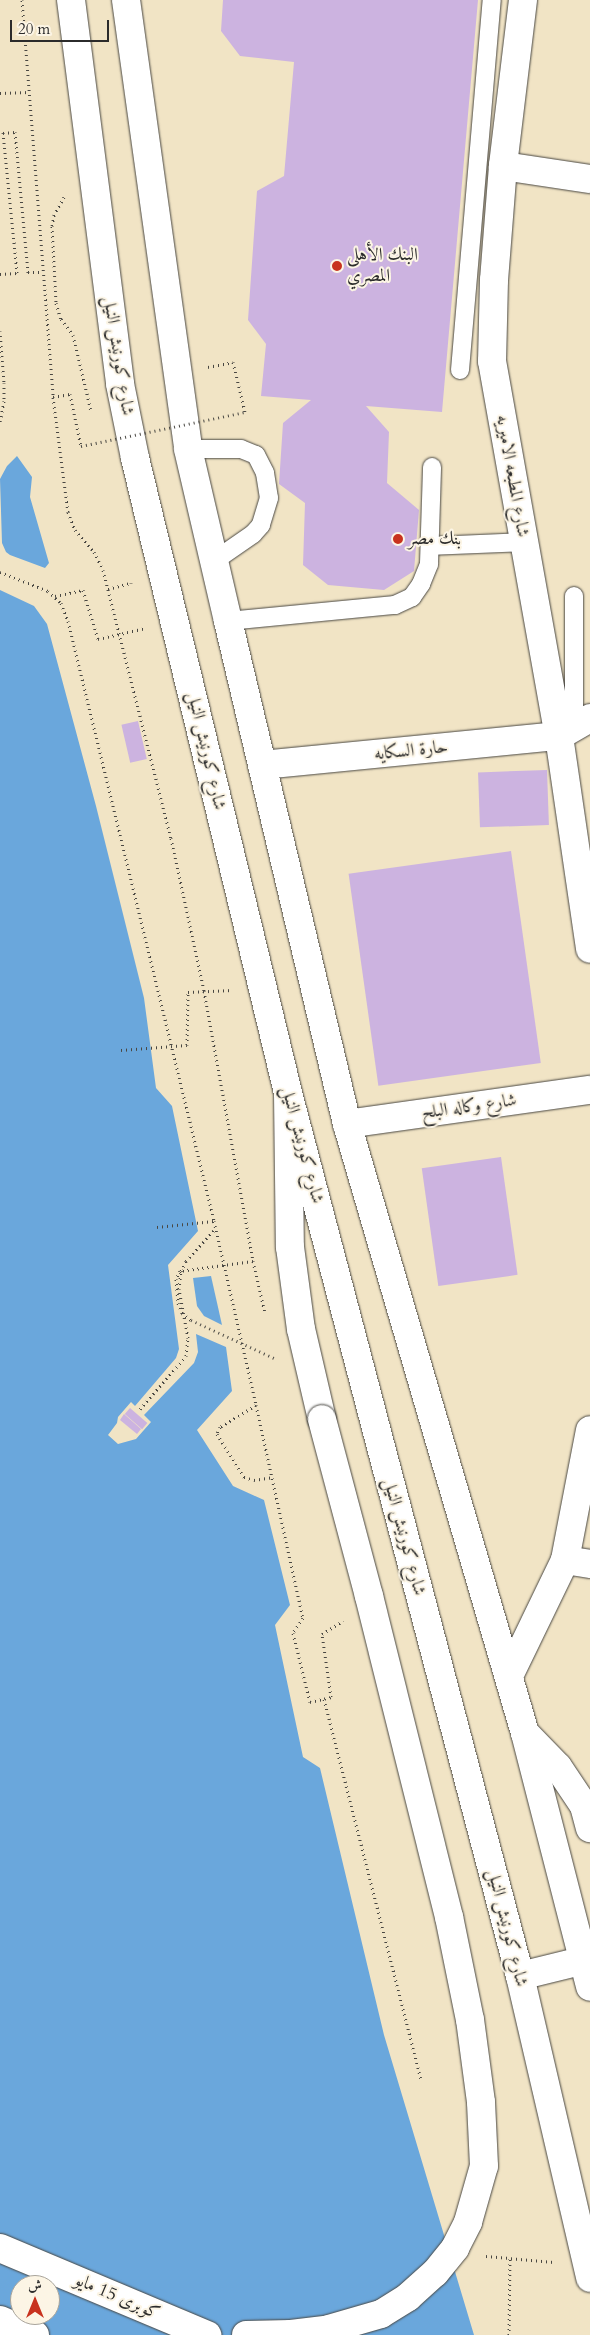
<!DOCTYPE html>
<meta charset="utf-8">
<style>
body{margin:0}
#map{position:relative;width:590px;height:2335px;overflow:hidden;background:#f1e4c5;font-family:Cardo,Amiri,serif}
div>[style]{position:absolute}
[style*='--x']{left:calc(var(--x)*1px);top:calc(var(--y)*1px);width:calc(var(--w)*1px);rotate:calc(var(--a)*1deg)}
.water>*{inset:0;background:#6aa7dc}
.building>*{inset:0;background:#ccb3e0;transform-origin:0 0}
.path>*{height:3px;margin-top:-1.5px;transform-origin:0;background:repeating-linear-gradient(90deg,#494742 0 1px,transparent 0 5px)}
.roads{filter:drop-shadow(0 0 1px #494742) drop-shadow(0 0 1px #494742)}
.service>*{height:18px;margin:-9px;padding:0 9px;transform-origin:9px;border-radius:9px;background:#fff}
.minor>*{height:28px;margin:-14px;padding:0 14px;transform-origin:14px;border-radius:14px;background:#fff}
.trunk>*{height:28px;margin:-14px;padding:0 14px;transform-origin:14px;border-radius:14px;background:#fff}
.motorway>*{height:28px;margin:-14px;padding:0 14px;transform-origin:14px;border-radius:14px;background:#fff}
.path-bridge>*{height:3px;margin-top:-1.5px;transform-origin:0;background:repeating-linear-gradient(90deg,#494742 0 1px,transparent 0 5px)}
.bridges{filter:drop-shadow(0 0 1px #494742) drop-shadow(0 0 1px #494742)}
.motorway-bridge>*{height:28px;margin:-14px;padding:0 14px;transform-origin:14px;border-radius:14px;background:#fff}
.dots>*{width:14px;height:14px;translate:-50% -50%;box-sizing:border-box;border:2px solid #fcf5e5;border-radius:50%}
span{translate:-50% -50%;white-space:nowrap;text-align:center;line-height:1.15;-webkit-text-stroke:4px #fcf5e5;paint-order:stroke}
.poi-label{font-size:18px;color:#2b2b2b}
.left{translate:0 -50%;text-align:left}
.street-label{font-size:18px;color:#2b2b2b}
.north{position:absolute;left:10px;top:2275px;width:50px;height:50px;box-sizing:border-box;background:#fcf5e5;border:1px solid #a8a49b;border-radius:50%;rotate:0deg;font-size:14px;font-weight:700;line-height:20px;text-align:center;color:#2b2b2b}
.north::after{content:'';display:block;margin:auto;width:18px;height:22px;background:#c8321e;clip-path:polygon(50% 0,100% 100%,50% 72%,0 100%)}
.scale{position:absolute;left:10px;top:20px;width:99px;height:22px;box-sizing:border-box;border:2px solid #2b2b2b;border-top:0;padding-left:6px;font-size:15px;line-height:18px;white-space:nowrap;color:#2b2b2b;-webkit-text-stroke:4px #fcf5e5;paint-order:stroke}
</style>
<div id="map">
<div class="water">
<i style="clip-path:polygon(17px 456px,32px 477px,30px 497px,49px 563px,45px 568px,10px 555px,6px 552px,2px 543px,0 479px,7px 466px)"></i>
<i style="clip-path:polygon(evenodd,0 590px,34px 606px,47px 624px,96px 806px,144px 998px,156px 1088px,172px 1106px,198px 1231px,168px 1265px,179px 1349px,176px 1358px,135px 1406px,131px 1402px,118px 1417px,117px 1423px,108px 1435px,118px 1444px,136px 1439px,151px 1422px,144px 1415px,194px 1363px,198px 1352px,196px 1334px,226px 1347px,232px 1391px,197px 1430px,233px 1486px,264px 1500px,290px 1605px,275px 1625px,303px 1757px,320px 1768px,384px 2035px,474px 2335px,0 2335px,0 590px,20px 2285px,50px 2285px,50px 2315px,20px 2315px,20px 2285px)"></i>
<i style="clip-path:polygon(211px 1276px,222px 1325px,204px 1316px,197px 1306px,193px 1278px)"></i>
</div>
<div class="building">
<i style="clip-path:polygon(223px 0,478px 0,442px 412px,366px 406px,389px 432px,387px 483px,419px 510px,414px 571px,384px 590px,328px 585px,303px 565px,305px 503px,279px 484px,283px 423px,311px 400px,261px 396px,266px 344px,248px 320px,257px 191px,284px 176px,294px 62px,240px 56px,221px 31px)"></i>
<i style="left:138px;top:721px;width:39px;height:17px;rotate:77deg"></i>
<i style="left:547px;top:770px;width:55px;height:69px;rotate:88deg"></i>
<i style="left:511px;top:851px;width:214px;height:164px;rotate:82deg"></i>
<i style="left:501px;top:1157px;width:119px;height:80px;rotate:82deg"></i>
<i style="left:130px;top:1408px;width:23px;height:8px;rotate:41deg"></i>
<i style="clip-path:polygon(124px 1414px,141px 1429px,137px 1434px,120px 1420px)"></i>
</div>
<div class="path">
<i style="--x:22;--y:0;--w:398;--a:85.5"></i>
<i style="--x:53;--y:397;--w:116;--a:82.6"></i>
<i style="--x:68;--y:512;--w:19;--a:69"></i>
<i style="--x:75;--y:530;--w:29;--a:49"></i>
<i style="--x:94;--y:552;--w:20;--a:63"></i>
<i style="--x:103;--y:570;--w:276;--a:75.8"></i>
<i style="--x:171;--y:838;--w:157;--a:77.8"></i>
<i style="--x:204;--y:991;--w:274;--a:79.7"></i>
<i style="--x:253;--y:1261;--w:53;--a:77"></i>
<i style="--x:0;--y:93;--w:30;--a:-2"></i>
<i style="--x:64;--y:197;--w:21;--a:119"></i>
<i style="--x:54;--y:215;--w:11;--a:100"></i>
<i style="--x:52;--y:226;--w:77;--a:87"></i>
<i style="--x:56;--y:303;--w:17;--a:73"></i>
<i style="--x:61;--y:319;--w:20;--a:53"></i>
<i style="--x:73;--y:335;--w:78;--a:76.7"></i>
<i style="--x:0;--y:274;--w:17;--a:-3"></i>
<i style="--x:17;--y:273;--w:141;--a:-95.7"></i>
<i style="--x:3;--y:133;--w:12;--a:-5"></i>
<i style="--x:15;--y:132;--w:141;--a:84.7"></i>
<i style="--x:28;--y:272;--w:15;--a:0"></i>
<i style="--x:0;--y:331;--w:52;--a:85.6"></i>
<i style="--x:4;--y:383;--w:18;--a:90"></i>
<i style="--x:4;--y:401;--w:21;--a:101"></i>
<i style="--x:208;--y:367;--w:25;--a:-11"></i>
<i style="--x:233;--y:362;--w:51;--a:76.5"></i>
<i style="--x:53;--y:397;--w:17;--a:-10"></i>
<i style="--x:70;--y:394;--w:53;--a:78.1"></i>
<i style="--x:0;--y:572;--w:52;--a:21.6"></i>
<i style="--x:48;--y:591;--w:18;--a:43"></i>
<i style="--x:61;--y:603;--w:19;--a:69"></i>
<i style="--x:68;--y:621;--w:618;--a:76.32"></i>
<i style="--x:214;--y:1221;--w:189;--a:77.1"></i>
<i style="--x:256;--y:1405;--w:218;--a:77.6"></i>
<i style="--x:303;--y:1618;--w:18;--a:124"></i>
<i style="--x:293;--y:1633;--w:71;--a:76.2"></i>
<i style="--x:310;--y:1702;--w:22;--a:-13"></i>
<i style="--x:331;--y:1697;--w:64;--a:-98.1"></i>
<i style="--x:322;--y:1634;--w:25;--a:-32"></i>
<i style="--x:108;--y:589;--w:24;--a:-15"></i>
<i style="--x:131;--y:583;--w:3;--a:-90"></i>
<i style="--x:55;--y:596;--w:29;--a:-12"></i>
<i style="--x:83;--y:590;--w:51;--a:73"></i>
<i style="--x:98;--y:639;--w:49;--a:-12.9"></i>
<i style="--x:121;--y:1050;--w:66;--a:-4.3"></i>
<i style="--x:187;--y:1045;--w:53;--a:-88.9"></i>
<i style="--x:188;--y:992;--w:45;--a:-2.5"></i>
<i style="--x:157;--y:1227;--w:57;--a:-6"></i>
<i style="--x:256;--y:1405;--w:42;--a:148.6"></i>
<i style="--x:220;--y:1427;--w:8;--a:113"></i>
<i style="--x:217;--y:1434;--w:51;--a:57.9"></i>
<i style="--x:244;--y:1477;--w:10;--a:17"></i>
<i style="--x:254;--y:1480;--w:18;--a:-9"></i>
<i style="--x:140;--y:1409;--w:70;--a:-49"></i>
<i style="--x:186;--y:1356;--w:18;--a:-84"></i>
<i style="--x:188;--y:1338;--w:50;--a:-100.4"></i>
<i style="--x:179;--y:1289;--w:18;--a:-84"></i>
<i style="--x:181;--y:1271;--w:11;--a:-63"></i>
<i style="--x:186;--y:1261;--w:43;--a:-47.8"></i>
<i style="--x:324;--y:1699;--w:392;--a:75.7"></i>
<i style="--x:486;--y:2256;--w:68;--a:5"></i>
<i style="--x:509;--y:2335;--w:78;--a:-89.3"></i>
</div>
<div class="roads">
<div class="service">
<i style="--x:460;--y:370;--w:371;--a:-85.1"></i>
<i style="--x:188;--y:449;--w:53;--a:0"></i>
<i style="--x:241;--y:449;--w:16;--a:22"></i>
<i style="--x:256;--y:455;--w:20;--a:63"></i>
<i style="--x:265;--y:473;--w:25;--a:81"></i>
<i style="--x:269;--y:498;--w:28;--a:107"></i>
<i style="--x:261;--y:525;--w:12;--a:132"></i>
<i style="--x:253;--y:534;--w:47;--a:145.3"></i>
<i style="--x:430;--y:546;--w:94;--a:-2.4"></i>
<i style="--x:228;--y:621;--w:168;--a:-5.5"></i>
<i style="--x:395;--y:605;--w:19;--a:-25"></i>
<i style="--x:412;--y:597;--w:16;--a:-55"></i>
<i style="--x:421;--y:584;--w:22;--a:-68"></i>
<i style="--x:429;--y:564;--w:97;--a:-88.2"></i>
<i style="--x:574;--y:728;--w:132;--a:-90"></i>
</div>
<div class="minor">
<i style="--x:523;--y:0;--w:167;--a:96.9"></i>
<i style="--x:503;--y:166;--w:114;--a:94.5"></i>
<i style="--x:494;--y:280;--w:81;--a:91.4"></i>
<i style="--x:492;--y:361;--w:381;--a:79.9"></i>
<i style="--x:559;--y:736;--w:215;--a:81.7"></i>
<i style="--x:503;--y:166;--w:88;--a:8.5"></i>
<i style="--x:262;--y:765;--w:298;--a:-5.6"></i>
<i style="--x:559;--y:736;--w:36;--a:-30"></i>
<i style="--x:347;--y:1124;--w:245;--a:-8"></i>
<i style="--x:565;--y:1560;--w:25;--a:9"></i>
<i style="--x:509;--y:1676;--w:129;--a:-64.2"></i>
<i style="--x:565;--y:1560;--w:132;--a:-79.1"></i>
</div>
<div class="trunk">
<i style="--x:71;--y:0;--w:387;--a:82.7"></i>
<i style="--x:120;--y:384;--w:76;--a:78.5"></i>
<i style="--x:135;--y:458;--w:653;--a:76.45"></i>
<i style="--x:288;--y:1093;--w:913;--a:75.28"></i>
<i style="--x:520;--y:1976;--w:310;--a:76.9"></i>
<i style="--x:126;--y:0;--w:453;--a:82.1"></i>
<i style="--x:188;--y:449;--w:177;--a:76.9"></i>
<i style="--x:228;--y:621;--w:517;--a:76.69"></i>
<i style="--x:347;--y:1124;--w:634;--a:73.71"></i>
<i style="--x:525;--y:1733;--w:262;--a:75.6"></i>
<i style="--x:520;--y:1976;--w:67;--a:-13.8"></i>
</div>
<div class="motorway">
<i style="--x:288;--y:1093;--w:154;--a:89.3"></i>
<i style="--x:290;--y:1247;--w:83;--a:82.4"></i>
<i style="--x:301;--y:1329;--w:92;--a:76.9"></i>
<i style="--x:525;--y:1733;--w:47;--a:45.9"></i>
<i style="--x:558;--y:1767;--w:47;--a:56.3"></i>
<i style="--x:584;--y:1806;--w:23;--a:75"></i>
<i style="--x:0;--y:2248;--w:225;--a:22.8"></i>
<i style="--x:0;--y:2320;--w:38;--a:23"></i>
</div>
</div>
<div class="path-bridge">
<i style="--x:81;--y:446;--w:167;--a:-11.7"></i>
<i style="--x:253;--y:1261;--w:74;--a:172.2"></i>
<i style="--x:180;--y:1271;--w:9;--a:117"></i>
<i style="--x:176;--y:1279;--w:24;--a:85"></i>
<i style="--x:178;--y:1303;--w:11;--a:68"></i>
<i style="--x:182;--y:1313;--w:11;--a:38"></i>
<i style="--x:191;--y:1320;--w:94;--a:24.6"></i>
</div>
<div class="bridges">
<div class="motorway-bridge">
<i style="--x:246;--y:2335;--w:45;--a:-1.3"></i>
<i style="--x:291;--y:2334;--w:38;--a:-7"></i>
<i style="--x:329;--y:2329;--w:54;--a:-16.1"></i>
<i style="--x:381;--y:2314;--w:32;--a:-32"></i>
<i style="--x:408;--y:2297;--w:36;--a:-42"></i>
<i style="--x:435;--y:2273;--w:32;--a:-51"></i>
<i style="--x:455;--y:2248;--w:29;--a:-63"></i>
<i style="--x:468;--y:2222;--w:58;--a:-74.1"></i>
<i style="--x:484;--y:2166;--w:64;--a:-92.7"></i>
<i style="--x:481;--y:2102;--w:83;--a:-97.6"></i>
<i style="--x:470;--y:2020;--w:105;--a:-101.5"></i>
<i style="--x:449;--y:1917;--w:331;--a:-104"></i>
<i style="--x:369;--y:1596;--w:183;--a:-104.9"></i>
</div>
</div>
<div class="dots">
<i style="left:337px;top:266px;background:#c8321e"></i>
<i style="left:398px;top:539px;background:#c8321e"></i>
</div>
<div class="poi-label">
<span class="left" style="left:347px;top:266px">البنك الأهلى<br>المصري</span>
<span class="left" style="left:408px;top:539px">بنك مصر</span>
</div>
<div class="street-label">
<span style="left:118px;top:356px;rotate:81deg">شارع كورنيش النيل</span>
<span style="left:512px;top:476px;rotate:80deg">شارع المطبعه الاميريه</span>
<span style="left:206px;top:751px;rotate:77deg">شارع كورنيش النيل</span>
<span style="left:411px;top:751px;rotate:-6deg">حارة السكايه</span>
<span style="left:469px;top:1107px;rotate:-8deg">شارع وكاله البلح</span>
<span style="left:302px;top:1145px;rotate:75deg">شارع كورنيش النيل</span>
<span style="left:404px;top:1537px;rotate:75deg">شارع كورنيش النيل</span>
<span style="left:507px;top:1928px;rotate:76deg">شارع كورنيش النيل</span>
<span style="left:117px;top:2297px;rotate:23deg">كوبرى 15 مايو</span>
</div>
<div class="north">ش</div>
<div class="scale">20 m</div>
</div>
